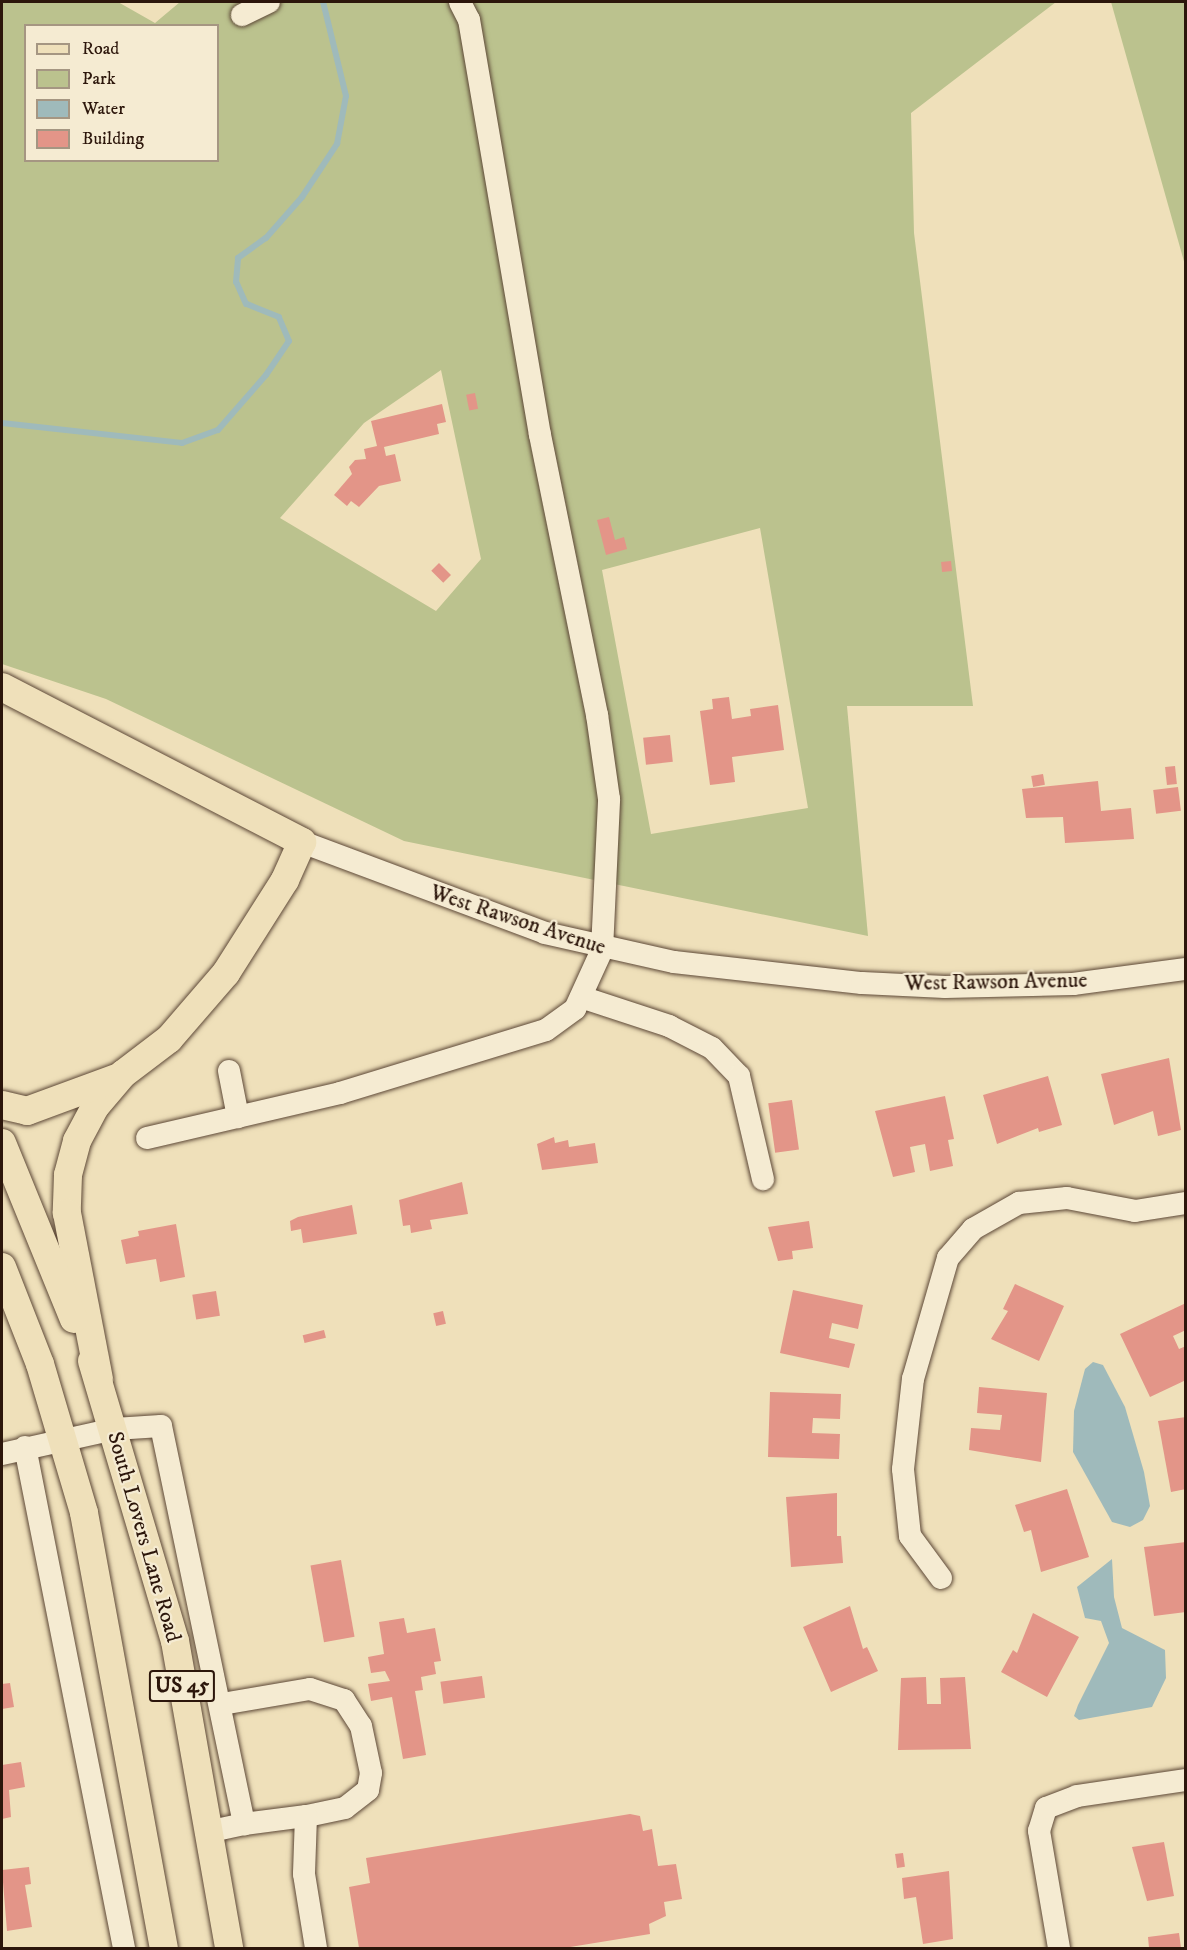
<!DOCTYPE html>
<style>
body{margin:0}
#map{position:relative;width:1187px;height:1950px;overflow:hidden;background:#efe0ba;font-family:"IM FELL DW Pica",serif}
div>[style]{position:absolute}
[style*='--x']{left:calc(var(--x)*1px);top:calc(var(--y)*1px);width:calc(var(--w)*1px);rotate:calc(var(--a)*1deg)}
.green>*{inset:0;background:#bbc28e}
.water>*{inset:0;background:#9fbabb}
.stream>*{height:6px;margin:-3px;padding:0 3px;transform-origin:3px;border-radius:3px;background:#9fbabb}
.building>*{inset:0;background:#e39588;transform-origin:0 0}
.roads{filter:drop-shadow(0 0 2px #5d4837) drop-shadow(0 0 2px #5d4837)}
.minor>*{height:22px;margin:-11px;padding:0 11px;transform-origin:11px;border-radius:11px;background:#f5ebd2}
.major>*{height:28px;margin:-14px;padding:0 14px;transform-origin:14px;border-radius:14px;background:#efe0ba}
span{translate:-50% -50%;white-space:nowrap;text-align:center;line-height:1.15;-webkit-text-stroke:4.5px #f5ebd2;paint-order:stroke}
.shield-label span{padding:2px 4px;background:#f5ebd2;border:2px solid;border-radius:4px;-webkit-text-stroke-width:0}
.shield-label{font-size:21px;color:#2c160b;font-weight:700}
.street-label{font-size:22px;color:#2c160b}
.frame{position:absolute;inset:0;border:3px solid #2c160b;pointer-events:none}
.legend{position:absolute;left:24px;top:24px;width:195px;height:138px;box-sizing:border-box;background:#f5ebd2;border:2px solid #a59682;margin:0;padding:8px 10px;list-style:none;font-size:18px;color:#2c160b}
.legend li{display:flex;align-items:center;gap:12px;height:30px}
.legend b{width:30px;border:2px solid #a59682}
</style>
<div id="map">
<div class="green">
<i style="clip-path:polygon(evenodd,2px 2px,118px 2px,155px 23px,180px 2px,1056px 2px,911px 113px,914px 233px,973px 706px,847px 706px,868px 936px,404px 841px,106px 699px,2px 664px,2px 2px,26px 26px,218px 26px,218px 160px,26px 160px,26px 26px,2px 2px,441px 370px,481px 559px,436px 611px,280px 518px,364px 423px,441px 370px,2px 2px,760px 528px,808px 808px,651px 834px,602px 570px,760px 528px)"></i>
<i style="clip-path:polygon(1111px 2px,1185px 2px,1185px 265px)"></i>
</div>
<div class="water">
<i style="clip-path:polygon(1093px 1362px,1103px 1365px,1125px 1407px,1144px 1472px,1150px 1506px,1143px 1520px,1130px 1527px,1112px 1522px,1073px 1452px,1074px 1411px,1085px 1369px)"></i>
<i style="clip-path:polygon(1112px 1559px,1114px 1597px,1122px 1628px,1165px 1650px,1166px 1678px,1152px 1707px,1079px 1720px,1074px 1716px,1078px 1705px,1109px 1643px,1101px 1621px,1085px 1618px,1077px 1587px)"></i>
</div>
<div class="stream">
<i style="--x:2;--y:423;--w:181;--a:6.3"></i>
<i style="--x:182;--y:443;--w:38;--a:-20"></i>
<i style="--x:218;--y:430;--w:73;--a:-48.9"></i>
<i style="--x:266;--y:375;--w:41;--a:-55.9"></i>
<i style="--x:289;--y:341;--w:26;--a:-113"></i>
<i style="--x:279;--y:317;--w:35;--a:-158"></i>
<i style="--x:246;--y:304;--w:24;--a:-114"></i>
<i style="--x:236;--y:282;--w:24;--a:-85"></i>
<i style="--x:238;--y:258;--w:34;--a:-36"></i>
<i style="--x:266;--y:238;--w:55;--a:-48.7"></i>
<i style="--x:302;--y:197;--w:64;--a:-56.6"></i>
<i style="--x:337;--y:144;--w:49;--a:-79.4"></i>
<i style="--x:346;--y:96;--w:97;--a:-103.7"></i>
</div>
<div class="building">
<i style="left:475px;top:393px;width:16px;height:9px;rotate:79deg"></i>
<i style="clip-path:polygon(442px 404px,446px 422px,437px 424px,439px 434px,384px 447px,386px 456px,395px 454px,401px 481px,379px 486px,359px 507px,351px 501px,347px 506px,334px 495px,352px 474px,349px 467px,355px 460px,366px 459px,364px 449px,377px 446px,371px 421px)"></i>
<i style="clip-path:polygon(609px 517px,615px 540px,624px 537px,627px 549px,606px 555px,597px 520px)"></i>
<i style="left:951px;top:561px;width:10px;height:10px;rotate:84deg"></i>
<i style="left:439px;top:563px;width:17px;height:11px;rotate:45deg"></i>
<i style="clip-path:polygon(729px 697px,732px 719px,751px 716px,750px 709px,778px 705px,784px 750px,732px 757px,735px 782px,710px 785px,700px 711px,713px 709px,712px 699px)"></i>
<i style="left:670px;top:735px;width:27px;height:27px;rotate:84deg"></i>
<i style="left:1175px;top:766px;width:18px;height:10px;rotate:84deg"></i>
<i style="left:1043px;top:774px;width:11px;height:12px;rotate:80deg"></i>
<i style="clip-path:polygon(1098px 781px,1101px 811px,1131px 808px,1134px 839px,1065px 843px,1063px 817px,1026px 818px,1022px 789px)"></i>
<i style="left:1178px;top:787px;width:24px;height:25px;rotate:83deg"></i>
<i style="clip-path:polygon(1169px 1058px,1181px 1130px,1158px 1136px,1153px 1111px,1114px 1125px,1101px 1074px)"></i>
<i style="clip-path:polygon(1048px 1076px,1062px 1125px,1039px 1132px,1038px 1128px,997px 1144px,983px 1095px)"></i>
<i style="clip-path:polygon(945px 1096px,954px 1139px,948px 1140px,953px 1166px,930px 1171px,925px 1144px,910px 1147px,915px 1172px,893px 1177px,875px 1111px)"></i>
<i style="left:792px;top:1100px;width:50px;height:24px;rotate:82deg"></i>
<i style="clip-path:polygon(554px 1137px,555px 1143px,568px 1140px,569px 1147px,595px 1143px,598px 1163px,542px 1170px,537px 1144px)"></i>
<i style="clip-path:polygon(462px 1182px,468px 1214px,430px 1220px,432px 1229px,411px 1233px,410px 1225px,403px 1226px,399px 1200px)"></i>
<i style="clip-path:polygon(352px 1205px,357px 1234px,303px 1243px,301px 1229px,291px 1231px,290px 1221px,298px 1217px)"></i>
<i style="clip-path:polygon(809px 1221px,813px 1248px,792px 1251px,793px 1259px,778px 1261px,768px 1227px)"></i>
<i style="clip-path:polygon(176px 1224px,185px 1277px,160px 1282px,156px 1259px,126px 1264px,121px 1240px,139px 1236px,138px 1231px)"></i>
<i style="clip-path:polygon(1015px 1284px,1064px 1306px,1039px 1361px,991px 1339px,1008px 1311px,1003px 1309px)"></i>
<i style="clip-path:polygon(793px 1290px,863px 1305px,858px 1329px,832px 1323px,829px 1338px,855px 1344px,849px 1368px,780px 1353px)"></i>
<i style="left:216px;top:1291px;width:25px;height:24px;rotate:81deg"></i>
<i style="clip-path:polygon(1186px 1303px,1186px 1330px,1173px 1336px,1179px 1349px,1186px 1346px,1186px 1380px,1150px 1397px,1120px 1334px)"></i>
<i style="left:443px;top:1311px;width:13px;height:10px;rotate:77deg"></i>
<i style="left:324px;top:1330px;width:8px;height:22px;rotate:76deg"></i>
<i style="clip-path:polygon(979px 1387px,1047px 1393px,1041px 1462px,969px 1450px,971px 1428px,1000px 1430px,1002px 1415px,977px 1413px)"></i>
<i style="clip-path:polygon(770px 1392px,841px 1394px,840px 1419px,813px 1418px,812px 1433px,840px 1434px,839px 1459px,768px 1457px)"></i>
<i style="clip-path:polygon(1186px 1417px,1186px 1489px,1171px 1492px,1158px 1421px)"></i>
<i style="clip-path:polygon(1067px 1489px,1089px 1557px,1041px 1572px,1031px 1530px,1024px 1532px,1015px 1505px)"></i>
<i style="clip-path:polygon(837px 1493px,837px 1536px,841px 1536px,843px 1563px,791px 1567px,786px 1497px)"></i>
<i style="clip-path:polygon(1186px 1542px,1186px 1612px,1154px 1616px,1144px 1547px)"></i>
<i style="left:341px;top:1560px;width:78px;height:31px;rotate:80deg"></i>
<i style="clip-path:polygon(850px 1606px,863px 1649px,867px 1647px,878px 1671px,831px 1692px,803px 1627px)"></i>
<i style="clip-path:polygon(1033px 1613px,1079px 1637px,1047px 1697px,1001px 1672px,1013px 1650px,1017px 1653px)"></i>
<i style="clip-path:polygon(404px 1618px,407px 1633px,435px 1628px,441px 1661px,434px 1662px,436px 1674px,421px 1677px,423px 1690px,415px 1691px,426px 1755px,403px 1759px,392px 1697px,371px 1701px,368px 1684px,390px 1681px,385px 1671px,371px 1673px,368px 1657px,384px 1654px,379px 1622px)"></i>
<i style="left:482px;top:1676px;width:22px;height:42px;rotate:82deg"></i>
<i style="clip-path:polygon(926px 1677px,927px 1704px,941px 1704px,940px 1678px,965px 1677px,971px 1749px,898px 1750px,901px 1678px)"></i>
<i style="clip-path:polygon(10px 1683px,14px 1707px,2px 1709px,2px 1684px)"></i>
<i style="clip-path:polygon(21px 1762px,25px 1787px,9px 1790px,11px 1817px,2px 1819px,2px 1765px)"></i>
<i style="clip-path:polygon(630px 1814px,640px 1816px,643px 1831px,652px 1829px,658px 1866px,676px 1864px,682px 1899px,664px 1902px,666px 1916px,649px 1924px,650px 1934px,564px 1948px,359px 1948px,349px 1887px,370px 1883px,366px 1858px)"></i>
<i style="clip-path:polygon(1164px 1842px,1174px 1896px,1147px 1901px,1132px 1847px)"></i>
<i style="left:903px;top:1853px;width:14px;height:8px;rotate:82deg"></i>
<i style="clip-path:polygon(29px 1867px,31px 1884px,25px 1885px,32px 1927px,7px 1931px,2px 1870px)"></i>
<i style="clip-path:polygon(949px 1871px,953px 1939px,923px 1944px,916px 1897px,904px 1899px,902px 1878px)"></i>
<i style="clip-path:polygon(1179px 1933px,1181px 1948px,1149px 1948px,1148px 1937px)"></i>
</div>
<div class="roads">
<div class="minor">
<i style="--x:242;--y:15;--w:30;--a:-26"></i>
<i style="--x:302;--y:842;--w:259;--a:20.5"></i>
<i style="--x:545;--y:933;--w:132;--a:12.7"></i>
<i style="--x:674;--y:962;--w:189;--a:6.4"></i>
<i style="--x:862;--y:983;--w:83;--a:2.8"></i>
<i style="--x:945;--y:987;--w:128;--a:-1.3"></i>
<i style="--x:1073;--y:984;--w:114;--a:-7.6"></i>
<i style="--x:581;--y:997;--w:93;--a:18.2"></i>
<i style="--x:669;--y:1026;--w:48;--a:27.1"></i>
<i style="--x:712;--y:1048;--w:39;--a:46"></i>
<i style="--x:739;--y:1076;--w:106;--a:76.9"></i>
<i style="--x:229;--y:1071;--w:47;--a:78.9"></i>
<i style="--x:147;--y:1138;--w:198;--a:-13.1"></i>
<i style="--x:340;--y:1093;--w:215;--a:-17"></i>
<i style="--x:546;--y:1030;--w:36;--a:-36"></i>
<i style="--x:575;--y:1009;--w:65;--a:-65.4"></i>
<i style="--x:602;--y:950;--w:151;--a:-87.3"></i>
<i style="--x:609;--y:799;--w:85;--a:-98.1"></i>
<i style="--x:597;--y:715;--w:286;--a:-101.5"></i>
<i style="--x:540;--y:435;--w:421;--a:-99.7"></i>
<i style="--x:469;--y:20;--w:20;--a:-117"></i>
<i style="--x:25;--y:1447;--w:511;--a:78.82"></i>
<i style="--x:2;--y:1454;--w:115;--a:-12.6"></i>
<i style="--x:114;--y:1429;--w:47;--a:-3.7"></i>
<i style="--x:161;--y:1426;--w:407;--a:78.2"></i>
<i style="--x:244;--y:1824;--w:38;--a:168"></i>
<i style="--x:941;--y:1578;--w:52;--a:-126.4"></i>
<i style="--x:910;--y:1536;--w:67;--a:-96"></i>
<i style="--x:903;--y:1469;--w:91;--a:-83.7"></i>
<i style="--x:913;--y:1379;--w:126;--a:-73.9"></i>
<i style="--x:948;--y:1258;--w:38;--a:-49"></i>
<i style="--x:973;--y:1229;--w:53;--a:-29.5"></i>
<i style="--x:1019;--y:1203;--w:48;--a:-5.9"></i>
<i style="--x:1067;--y:1198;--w:69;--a:10.8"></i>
<i style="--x:1135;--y:1211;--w:52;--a:-8.9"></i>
<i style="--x:222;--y:1704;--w:89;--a:-9.7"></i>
<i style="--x:310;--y:1689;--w:36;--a:18"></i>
<i style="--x:344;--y:1700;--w:31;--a:57"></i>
<i style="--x:361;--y:1726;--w:48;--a:78"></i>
<i style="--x:371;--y:1773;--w:17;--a:100"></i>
<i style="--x:368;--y:1790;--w:29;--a:142"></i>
<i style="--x:345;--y:1808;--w:40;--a:168"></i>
<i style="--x:244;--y:1824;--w:63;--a:-7.4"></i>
<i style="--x:306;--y:1816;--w:58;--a:92"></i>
<i style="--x:304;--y:1874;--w:75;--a:80.8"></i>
<i style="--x:1059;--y:1948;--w:119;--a:-99.7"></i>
<i style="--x:1039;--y:1831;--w:24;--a:-73"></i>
<i style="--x:1046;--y:1808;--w:33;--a:-21"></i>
<i style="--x:1077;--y:1796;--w:110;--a:-8.4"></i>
</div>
<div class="major">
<i style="--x:2;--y:687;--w:338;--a:27.3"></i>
<i style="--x:302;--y:842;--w:42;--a:114.1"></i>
<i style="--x:285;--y:880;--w:110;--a:122.4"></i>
<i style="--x:226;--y:973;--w:87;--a:130.8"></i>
<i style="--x:169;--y:1039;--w:58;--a:142.7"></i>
<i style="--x:123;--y:1074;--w:43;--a:130.3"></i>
<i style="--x:95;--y:1107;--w:38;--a:118"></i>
<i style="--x:77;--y:1141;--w:35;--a:105"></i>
<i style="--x:68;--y:1175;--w:38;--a:92"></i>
<i style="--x:67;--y:1213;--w:169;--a:79.1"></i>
<i style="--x:2;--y:1105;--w:26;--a:13"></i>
<i style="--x:27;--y:1111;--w:95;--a:-20.3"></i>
<i style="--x:2;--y:1143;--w:190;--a:67.8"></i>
<i style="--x:2;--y:1267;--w:104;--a:68.6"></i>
<i style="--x:40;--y:1364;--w:155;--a:73.5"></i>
<i style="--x:84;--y:1513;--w:442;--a:79.6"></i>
<i style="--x:92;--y:1361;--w:292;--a:73.5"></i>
<i style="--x:175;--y:1641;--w:312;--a:80"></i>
</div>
</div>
<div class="shield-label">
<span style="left:182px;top:1686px">US 45</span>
</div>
<div class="street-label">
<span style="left:518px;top:920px;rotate:18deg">West Rawson Avenue</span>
<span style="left:996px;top:982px;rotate:-1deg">West Rawson Avenue</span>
<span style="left:144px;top:1537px;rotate:74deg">South Lovers Lane Road</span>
</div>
<div class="frame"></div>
<ul class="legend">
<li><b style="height:8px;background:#efe0ba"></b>Road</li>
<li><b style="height:16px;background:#bbc28e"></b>Park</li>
<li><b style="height:16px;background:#9fbabb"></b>Water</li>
<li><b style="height:16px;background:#e39588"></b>Building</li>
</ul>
</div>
